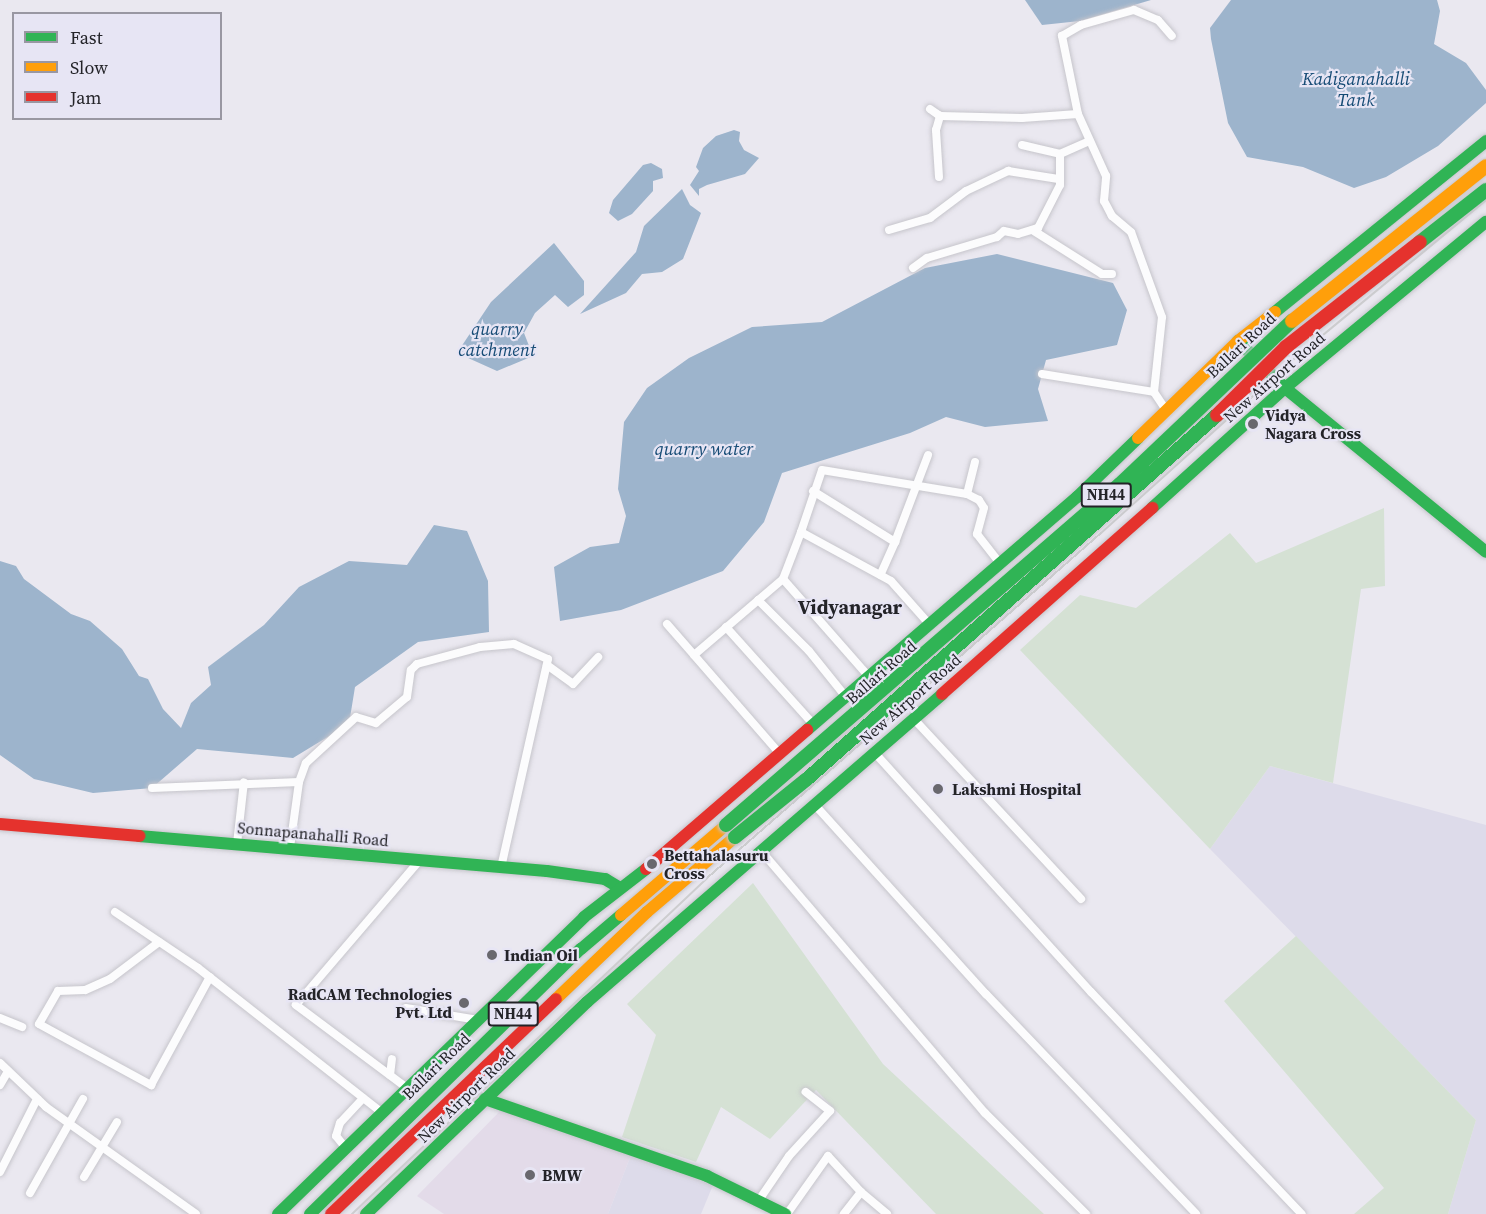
<!DOCTYPE html>
<style>
body{margin:0}
#map{position:relative;width:1486px;height:1214px;overflow:hidden;background:#eae8f0;font-family:"Source Serif 4",serif}
div>[style]{position:absolute}
[style*='--x']{left:calc(var(--x)*1px);top:calc(var(--y)*1px);width:calc(var(--w)*1px);rotate:calc(var(--a)*1deg)}
.commercial>*{inset:0;background:#e3dbe9}
.built>*{inset:0;background:#dddbea}
.green>*{inset:0;background:#d5e1d4}
.water>*{inset:0;background:#9db4cc}
.roads{filter:drop-shadow(0 0 2px #c6c5cb) drop-shadow(0 0 2px #c6c5cb)}
.street>*{height:8px;margin:-4px;padding:0 4px;transform-origin:4px;border-radius:4px;background:#fcfcfd}
.fast>*{height:12px;margin:-6px;padding:0 6px;transform-origin:6px;border-radius:6px;background:#30b455}
.slow>*{height:12px;margin:-6px;padding:0 6px;transform-origin:6px;border-radius:6px;background:#ff9f0a}
.jam>*{height:12px;margin:-6px;padding:0 6px;transform-origin:6px;border-radius:6px;background:#e5322d}
.rail>*{height:2px;margin:-1px;padding:0 1px;transform-origin:1px;border-radius:1px;background:#cdcdcf}
.bridges{filter:drop-shadow(0 0 2px #c6c5cb) drop-shadow(0 0 2px #c6c5cb)}
.fast-bridge>*{height:14px;margin:-7px;padding:0 7px;transform-origin:7px;border-radius:7px;background:#30b455}
.slow-bridge>*{height:14px;margin:-7px;padding:0 7px;transform-origin:7px;border-radius:7px;background:#ff9f0a}
.jam-bridge>*{height:14px;margin:-7px;padding:0 7px;transform-origin:7px;border-radius:7px;background:#e5322d}
.dots>*{width:16px;height:16px;translate:-50% -50%;box-sizing:border-box;border:3px solid #e7e5f4;border-radius:50%}
span{translate:-50% -50%;white-space:nowrap;text-align:center;line-height:1.15;-webkit-text-stroke:4.5px #e7e5f4;paint-order:stroke}
.shield-label span{padding:2px 4px;background:#e7e5f4;border:2px solid;border-radius:4px;-webkit-text-stroke-width:0}
.shield-label{font-size:15px;color:#232328;font-weight:700}
.street-label{font-size:16px;color:#232328}
.poi-label{font-size:16px;color:#232328;font-weight:700}
.left{translate:0 -50%;text-align:left}
.right{translate:-100% -50%;text-align:right}
.water-label{font-size:18px;color:#164b75;font-style:italic}
.quarter-label{font-size:20px;color:#232328;font-weight:700}
.legend{position:absolute;left:12px;top:12px;width:210px;height:108px;box-sizing:border-box;background:#e7e5f4;border:2px solid #9997a2;margin:0;padding:8px 10px;list-style:none;font-size:18px;color:#232328}
.legend li{display:flex;align-items:center;gap:12px;height:30px}
.legend b{width:30px;border:2px solid #9997a2}
</style>
<div id="map">
<div class="commercial">
<i style="clip-path:polygon(501px 1110px,631px 1155px,608px 1214px,444px 1214px,417px 1196px)"></i>
</div>
<div class="built">
<i style="clip-path:polygon(1270px 766px,1486px 825px,1486px 1214px,1448px 1214px,1476px 1120px,1210px 849px)"></i>
<i style="clip-path:polygon(631px 1155px,713px 1185px,701px 1214px,608px 1214px)"></i>
</div>
<div class="green">
<i style="clip-path:polygon(1384px 508px,1385px 586px,1361px 589px,1333px 783px,1270px 766px,1210px 849px,1020px 650px,1080px 595px,1136px 608px,1230px 533px,1256px 563px)"></i>
<i style="clip-path:polygon(753px 883px,883px 1064px,1044px 1214px,936px 1214px,816px 1090px,770px 1139px,721px 1107px,696px 1162px,622px 1137px,656px 1035px,627px 1004px)"></i>
<i style="clip-path:polygon(1296px 936px,1476px 1120px,1448px 1214px,1354px 1214px,1384px 1188px,1224px 1001px)"></i>
</div>
<div class="water">
<i style="clip-path:polygon(1025px 0,1151px 0,1080px 21px,1042px 25px)"></i>
<i style="clip-path:polygon(1231px 0,1437px 0,1440px 11px,1434px 44px,1466px 63px,1486px 90px,1486px 103px,1438px 146px,1386px 177px,1354px 188px,1303px 167px,1247px 157px,1228px 123px,1211px 39px,1210px 28px)"></i>
<i style="clip-path:polygon(734px 130px,740px 132px,739px 141px,744px 150px,759px 158px,745px 174px,707px 185px,699px 189px,699px 196px,690px 185px,699px 171px,696px 167px,703px 148px,716px 136px)"></i>
<i style="clip-path:polygon(651px 163px,662px 169px,663px 178px,653px 181px,653px 191px,632px 214px,618px 221px,609px 213px,613px 200px,643px 165px)"></i>
<i style="clip-path:polygon(682px 189px,690px 205px,701px 213px,683px 259px,662px 272px,642px 274px,626px 293px,580px 314px,636px 252px,644px 226px)"></i>
<i style="clip-path:polygon(554px 243px,584px 281px,584px 295px,568px 307px,555px 295px,535px 313px,524px 333px,533px 356px,497px 371px,457px 353px,491px 302px)"></i>
<i style="clip-path:polygon(997px 254px,1113px 283px,1127px 310px,1117px 345px,1046px 360px,1038px 389px,1048px 421px,985px 427px,946px 417px,910px 433px,782px 473px,764px 522px,723px 571px,621px 610px,560px 621px,554px 567px,590px 547px,619px 543px,626px 516px,618px 489px,624px 422px,647px 388px,689px 358px,752px 327px,822px 322px,925px 268px)"></i>
<i style="clip-path:polygon(434px 525px,467px 531px,488px 581px,489px 632px,418px 642px,355px 687px,349px 724px,293px 758px,197px 749px,152px 788px,93px 793px,34px 779px,0 755px,0 561px,16px 566px,24px 579px,71px 614px,90px 621px,122px 649px,139px 676px,148px 679px,163px 709px,181px 728px,191px 703px,211px 685px,208px 667px,264px 625px,299px 587px,349px 561px,407px 565px)"></i>
</div>
<div class="roads">
<div class="street">
<i style="--x:930;--y:109;--w:12;--a:35"></i>
<i style="--x:940;--y:116;--w:82;--a:1.4"></i>
<i style="--x:1022;--y:118;--w:56;--a:-4.1"></i>
<i style="--x:1022;--y:145;--w:39;--a:13"></i>
<i style="--x:939;--y:177;--w:47;--a:-93.7"></i>
<i style="--x:936;--y:130;--w:15;--a:-74"></i>
<i style="--x:889;--y:230;--w:43;--a:-16.3"></i>
<i style="--x:930;--y:218;--w:45;--a:-36.9"></i>
<i style="--x:966;--y:191;--w:47;--a:-25.5"></i>
<i style="--x:1008;--y:171;--w:51;--a:9.1"></i>
<i style="--x:1034;--y:231;--w:80;--a:32.3"></i>
<i style="--x:1102;--y:274;--w:10;--a:0"></i>
<i style="--x:913;--y:268;--w:17;--a:-36"></i>
<i style="--x:927;--y:258;--w:73;--a:-16.7"></i>
<i style="--x:997;--y:237;--w:9;--a:-41"></i>
<i style="--x:1004;--y:231;--w:14;--a:12"></i>
<i style="--x:1018;--y:234;--w:21;--a:-17"></i>
<i style="--x:1038;--y:228;--w:48;--a:-62.9"></i>
<i style="--x:1060;--y:185;--w:31;--a:-90"></i>
<i style="--x:1060;--y:154;--w:30;--a:-24"></i>
<i style="--x:1042;--y:374;--w:113;--a:9.1"></i>
<i style="--x:1164;--y:407;--w:18;--a:-124"></i>
<i style="--x:1154;--y:392;--w:75;--a:-83.9"></i>
<i style="--x:1162;--y:317;--w:90;--a:-110"></i>
<i style="--x:1131;--y:232;--w:25;--a:-140"></i>
<i style="--x:1112;--y:216;--w:17;--a:-118"></i>
<i style="--x:1104;--y:201;--w:25;--a:-85"></i>
<i style="--x:1106;--y:176;--w:68;--a:-114.3"></i>
<i style="--x:1078;--y:114;--w:80;--a:-101.6"></i>
<i style="--x:1062;--y:36;--w:22;--a:-30"></i>
<i style="--x:1081;--y:25;--w:55;--a:-15.8"></i>
<i style="--x:1134;--y:10;--w:26;--a:23"></i>
<i style="--x:1158;--y:20;--w:21;--a:49"></i>
<i style="--x:813;--y:491;--w:97;--a:31.9"></i>
<i style="--x:895;--y:542;--w:36;--a:114"></i>
<i style="--x:967;--y:494;--w:33;--a:-76"></i>
<i style="--x:801;--y:532;--w:65;--a:-71.3"></i>
<i style="--x:822;--y:470;--w:147;--a:9.4"></i>
<i style="--x:967;--y:494;--w:13;--a:27"></i>
<i style="--x:979;--y:500;--w:9;--a:58"></i>
<i style="--x:984;--y:508;--w:27;--a:105"></i>
<i style="--x:977;--y:534;--w:37;--a:52"></i>
<i style="--x:895;--y:542;--w:93;--a:-69.2"></i>
<i style="--x:783;--y:579;--w:130;--a:48.7"></i>
<i style="--x:758;--y:600;--w:72;--a:45"></i>
<i style="--x:809;--y:651;--w:59;--a:51.2"></i>
<i style="--x:667;--y:624;--w:41;--a:48.9"></i>
<i style="--x:726;--y:627;--w:132;--a:48.1"></i>
<i style="--x:547;--y:665;--w:32;--a:36"></i>
<i style="--x:573;--y:684;--w:37;--a:-47"></i>
<i style="--x:913;--y:718;--w:247;--a:47.1"></i>
<i style="--x:874;--y:752;--w:324;--a:47.9"></i>
<i style="--x:1091;--y:992;--w:306;--a:46.5"></i>
<i style="--x:780;--y:754;--w:131;--a:-131"></i>
<i style="--x:694;--y:655;--w:117;--a:-40.5"></i>
<i style="--x:783;--y:579;--w:50;--a:-69"></i>
<i style="--x:801;--y:532;--w:102;--a:28.6"></i>
<i style="--x:891;--y:581;--w:57;--a:48.5"></i>
<i style="--x:299;--y:782;--w:20;--a:-70"></i>
<i style="--x:306;--y:763;--w:68;--a:-42.6"></i>
<i style="--x:356;--y:717;--w:21;--a:17"></i>
<i style="--x:376;--y:723;--w:40;--a:-40"></i>
<i style="--x:407;--y:697;--w:27;--a:-82"></i>
<i style="--x:411;--y:670;--w:8;--a:-45"></i>
<i style="--x:417;--y:664;--w:65;--a:-15.1"></i>
<i style="--x:480;--y:647;--w:34;--a:-5"></i>
<i style="--x:514;--y:644;--w:37;--a:24"></i>
<i style="--x:548;--y:659;--w:214;--a:102.7"></i>
<i style="--x:152;--y:788;--w:147;--a:-2.3"></i>
<i style="--x:299;--y:782;--w:67;--a:97.8"></i>
<i style="--x:815;--y:805;--w:255;--a:47.9"></i>
<i style="--x:986;--y:994;--w:304;--a:46.3"></i>
<i style="--x:237;--y:844;--w:62;--a:-83.6"></i>
<i style="--x:762;--y:852;--w:343;--a:49.5"></i>
<i style="--x:985;--y:1113;--w:143;--a:45"></i>
<i style="--x:115;--y:912;--w:100;--a:34"></i>
<i style="--x:198;--y:968;--w:234;--a:38.2"></i>
<i style="--x:159;--y:942;--w:61;--a:142.9"></i>
<i style="--x:110;--y:979;--w:27;--a:156"></i>
<i style="--x:85;--y:990;--w:27;--a:178"></i>
<i style="--x:58;--y:991;--w:38;--a:120"></i>
<i style="--x:39;--y:1024;--w:128;--a:28.6"></i>
<i style="--x:151;--y:1085;--w:123;--a:-61.4"></i>
<i style="--x:406;--y:1008;--w:73;--a:9.5"></i>
<i style="--x:0;--y:1018;--w:24;--a:22"></i>
<i style="--x:0;--y:1063;--w:64;--a:43.7"></i>
<i style="--x:46;--y:1107;--w:184;--a:35.5"></i>
<i style="--x:390;--y:1075;--w:16;--a:-83"></i>
<i style="--x:0;--y:1085;--w:16;--a:-60"></i>
<i style="--x:407;--y:1088;--w:139;--a:-143.2"></i>
<i style="--x:296;--y:1005;--w:189;--a:-49.5"></i>
<i style="--x:345;--y:1147;--w:14;--a:-129"></i>
<i style="--x:336;--y:1136;--w:14;--a:-73"></i>
<i style="--x:340;--y:1123;--w:34;--a:-47"></i>
<i style="--x:0;--y:1172;--w:82;--a:-63.1"></i>
<i style="--x:84;--y:1177;--w:64;--a:-59"></i>
<i style="--x:861;--y:1192;--w:34;--a:40"></i>
<i style="--x:30;--y:1193;--w:108;--a:-60.6"></i>
<i style="--x:759;--y:1200;--w:53;--a:-55.7"></i>
<i style="--x:789;--y:1156;--w:61;--a:-47.7"></i>
<i style="--x:830;--y:1111;--w:31;--a:-142"></i>
<i style="--x:787;--y:1214;--w:71;--a:-54.7"></i>
<i style="--x:828;--y:1156;--w:49;--a:47.5"></i>
<i style="--x:861;--y:1192;--w:28;--a:128"></i>
</div>
<div class="fast">
<i style="--x:1275;--y:312;--w:272;--a:-39"></i>
<i style="--x:1238;--y:341;--w:66;--a:45"></i>
<i style="--x:1285;--y:388;--w:259;--a:39.2"></i>
<i style="--x:1152;--y:508;--w:179;--a:-42.1"></i>
<i style="--x:1285;--y:388;--w:261;--a:-39.6"></i>
<i style="--x:807;--y:730;--w:357;--a:-40.8"></i>
<i style="--x:1077;--y:497;--w:85;--a:-44"></i>
<i style="--x:139;--y:836;--w:409;--a:4.9"></i>
<i style="--x:547;--y:871;--w:59;--a:7.9"></i>
<i style="--x:605;--y:879;--w:17;--a:31"></i>
<i style="--x:485;--y:1099;--w:235;--a:19.1"></i>
<i style="--x:707;--y:1176;--w:87;--a:26"></i>
<i style="--x:278;--y:1214;--w:426;--a:-44.1"></i>
<i style="--x:584;--y:917;--w:78;--a:-37.7"></i>
<i style="--x:310;--y:1214;--w:379;--a:-44.4"></i>
<i style="--x:581;--y:949;--w:52;--a:-40.4"></i>
<i style="--x:366;--y:1214;--w:306;--a:-43.8"></i>
<i style="--x:587;--y:1002;--w:470;--a:-40.9"></i>
</div>
<div class="slow">
<i style="--x:1138;--y:438;--w:139;--a:-44.1"></i>
<i style="--x:1238;--y:341;--w:47;--a:-38.1"></i>
<i style="--x:621;--y:915;--w:138;--a:-40.6"></i>
<i style="--x:556;--y:999;--w:126;--a:-43.7"></i>
<i style="--x:647;--y:912;--w:116;--a:-40.4"></i>
</div>
<div class="jam">
<i style="--x:942;--y:694;--w:281;--a:-41.5"></i>
<i style="--x:0;--y:824;--w:140;--a:4.9"></i>
<i style="--x:646;--y:869;--w:213;--a:-40.8"></i>
<i style="--x:331;--y:1214;--w:311;--a:-43.7"></i>
</div>
</div>
<div class="rail">
<i style="--x:352;--y:1214;--w:489;--a:-43.4"></i>
<i style="--x:707;--y:878;--w:524;--a:-41.21"></i>
<i style="--x:1101;--y:533;--w:260;--a:-42"></i>
<i style="--x:1294;--y:359;--w:249;--a:-39.6"></i>
</div>
<div class="bridges">
<div class="fast-bridge">
<i style="--x:1420;--y:242;--w:84;--a:-38.2"></i>
<i style="--x:726;--y:825;--w:521;--a:-40.88"></i>
<i style="--x:1120;--y:484;--w:237;--a:-43.5"></i>
<i style="--x:735;--y:837;--w:92;--a:-38.9"></i>
<i style="--x:807;--y:779;--w:548;--a:-41.6"></i>
</div>
<div class="slow-bridge">
<i style="--x:1292;--y:321;--w:248;--a:-38.6"></i>
</div>
<div class="jam-bridge">
<i style="--x:1217;--y:415;--w:97;--a:-44.6"></i>
<i style="--x:1286;--y:347;--w:170;--a:-38.1"></i>
</div>
</div>
<div class="dots">
<i style="left:1253px;top:424px;background:#69686e"></i>
<i style="left:938px;top:789px;background:#69686e"></i>
<i style="left:652px;top:864px;background:#69686e"></i>
<i style="left:492px;top:955px;background:#69686e"></i>
<i style="left:464px;top:1003px;background:#69686e"></i>
<i style="left:530px;top:1175px;background:#69686e"></i>
</div>
<div class="shield-label">
<span style="left:1106px;top:495px">NH44</span>
<span style="left:513px;top:1014px">NH44</span>
</div>
<div class="street-label">
<span style="left:1241px;top:345px;rotate:-43deg">Ballari Road</span>
<span style="left:1274px;top:377px;rotate:-41deg">New Airport Road</span>
<span style="left:881px;top:672px;rotate:-41deg">Ballari Road</span>
<span style="left:910px;top:699px;rotate:-41deg">New Airport Road</span>
<span style="left:313px;top:834px;rotate:5deg">Sonnapanahalli Road</span>
<span style="left:436px;top:1066px;rotate:-44deg">Ballari Road</span>
<span style="left:466px;top:1095px;rotate:-44deg">New Airport Road</span>
</div>
<div class="poi-label">
<span class="left" style="left:1265px;top:424px">Vidya<br>Nagara Cross</span>
<span class="left" style="left:952px;top:789px">Lakshmi Hospital</span>
<span class="left" style="left:664px;top:864px">Bettahalasuru<br>Cross</span>
<span class="left" style="left:504px;top:955px">Indian Oil</span>
<span class="right" style="left:452px;top:1003px">RadCAM Technologies<br>Pvt. Ltd</span>
<span class="left" style="left:542px;top:1175px">BMW</span>
</div>
<div class="water-label">
<span style="left:1356px;top:90px">Kadiganahalli<br>Tank</span>
<span style="left:497px;top:340px">quarry<br>catchment</span>
<span style="left:704px;top:449px">quarry water</span>
</div>
<div class="quarter-label">
<span style="left:850px;top:607px">Vidyanagar</span>
</div>
<ul class="legend">
<li><b style="height:8px;background:#30b455"></b>Fast</li>
<li><b style="height:8px;background:#ff9f0a"></b>Slow</li>
<li><b style="height:8px;background:#e5322d"></b>Jam</li>
</ul>
</div>
